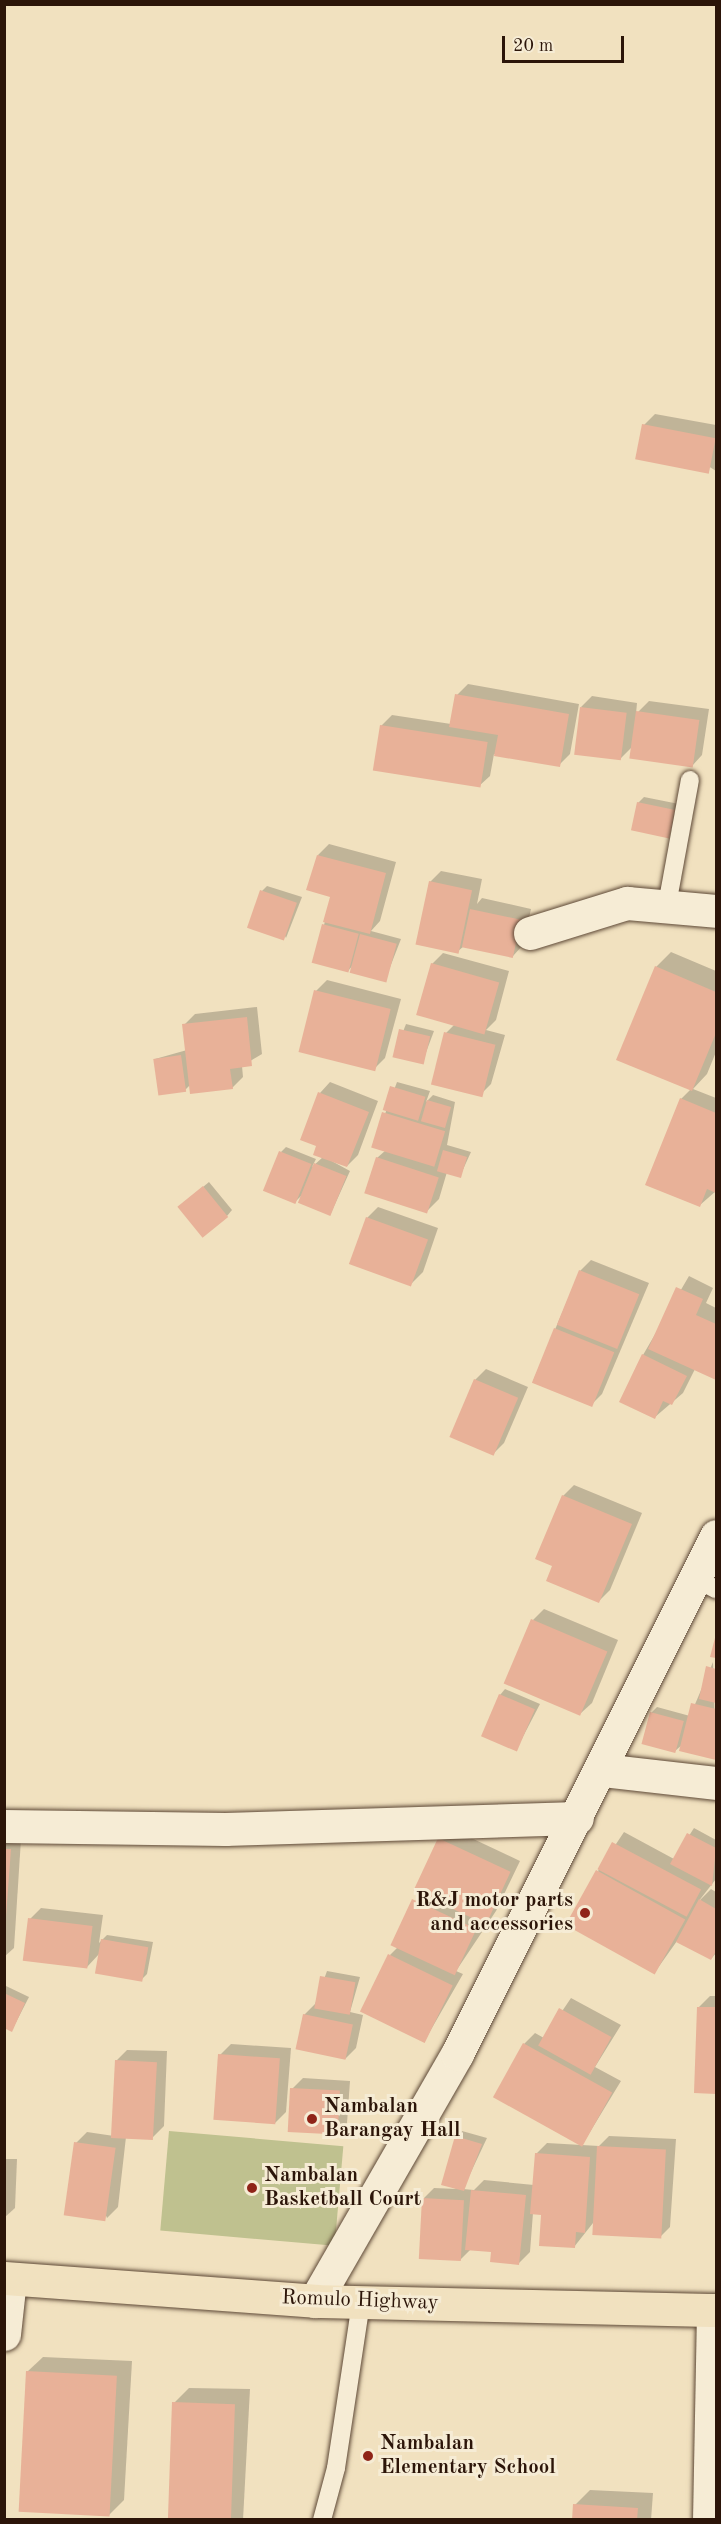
<!DOCTYPE html>
<style>
body{margin:0}
#map{position:relative;width:721px;height:2524px;overflow:hidden;background:#f1e1bf;font-family:"Old Standard TT",serif}
div>[style]{position:absolute}
[style*='--x']{left:calc(var(--x)*1px);top:calc(var(--y)*1px);width:calc(var(--w)*1px);rotate:calc(var(--a)*1deg)}
.green>*{inset:0;background:#bfc18f;transform-origin:0 0}
.shadow>*{inset:0;background:#0003}
.building>*{inset:0;background:#e8b198;transform-origin:0 0}
.roads{filter:drop-shadow(0 0 2px #5d4836) drop-shadow(0 0 2px #5d4836)}
.service>*{height:18px;margin:-9px;padding:0 9px;transform-origin:9px;border-radius:9px;background:#f6ecd5}
.minor>*{height:33px;margin:-16.5px;padding:0 16.5px;transform-origin:16.5px;border-radius:16.5px;background:#f6ecd5}
.secondary>*{height:33px;margin:-16.5px;padding:0 16.5px;transform-origin:16.5px;border-radius:16.5px;background:#f6ecd5}
.trunk>*{height:33px;margin:-16.5px;padding:0 16.5px;transform-origin:16.5px;border-radius:16.5px;background:#f1e1bf}
.dots>*{width:16px;height:16px;translate:-50% -50%;box-sizing:border-box;border:3px solid #f6ecd5;border-radius:50%}
span{translate:-50% -50%;white-space:nowrap;text-align:center;line-height:1.15;-webkit-text-stroke:6px #f6ecd5;paint-order:stroke}
.poi-label{font-size:21px;color:#2c1509;font-weight:700}
.right{translate:-100% -50%;text-align:right}
.left{translate:0 -50%;text-align:left}
.street-label{font-size:21px;color:#2c1509}
.frame{position:absolute;inset:0;border:6px solid #2c1509;pointer-events:none}
.scale{position:absolute;left:502px;top:36px;width:122px;height:27px;box-sizing:border-box;border:3px solid #2c1509;border-top:0;padding-left:8px;font-size:18px;line-height:21px;white-space:nowrap;color:#2c1509;-webkit-text-stroke:4px #f6ecd5;paint-order:stroke}
</style>
<div id="map">
<div class="green">
<i style="left:169px;top:2131px;width:175px;height:100px;rotate:5deg"></i>
</div>
<div class="shadow">
<i style="clip-path:polygon(655px 414px,716px 425px,716px 471px,644px 425px)"></i>
<i style="clip-path:polygon(468px 684px,579px 704px,570px 754px,559px 765px,494px 754px,490px 776px,479px 786px,381px 726px,392px 715px,451px 724px,457px 695px)"></i>
<i style="clip-path:polygon(592px 696px,637px 703px,636px 714px,649px 701px,709px 709px,702px 755px,692px 766px,633px 746px,619px 760px,581px 707px)"></i>
<i style="clip-path:polygon(644px 797px,679px 804px,669px 836px,638px 803px)"></i>
<i style="clip-path:polygon(329px 844px,396px 862px,380px 921px,371px 931px,401px 939px,385px 980px,353px 965px,348px 971px,324px 925px,332px 896px,318px 855px)"></i>
<i style="clip-path:polygon(441px 871px,482px 879px,477px 904px,482px 898px,531px 909px,523px 945px,513px 956px,464px 946px,457px 952px,430px 882px)"></i>
<i style="clip-path:polygon(267px 886px,302px 897px,286px 938px,262px 891px)"></i>
<i style="clip-path:polygon(671px 952px,716px 971px,716px 1052px,707px 1074px,693px 1089px,716px 1098px,716px 1191px,700px 1205px,681px 1099px,691px 1089px,656px 967px)"></i>
<i style="clip-path:polygon(443px 953px,509px 971px,496px 1020px,486px 1030px,505px 1035px,491px 1084px,480px 1095px,446px 1033px,455px 1024px,432px 964px)"></i>
<i style="clip-path:polygon(327px 980px,401px 999px,385px 1058px,374px 1069px,316px 991px)"></i>
<i style="clip-path:polygon(257px 1007px,262px 1054px,242px 1066px,243px 1077px,232px 1088px,190px 1085px,185px 1090px,155px 1059px,187px 1050px,184px 1025px,195px 1014px)"></i>
<i style="clip-path:polygon(406px 1024px,434px 1031px,422px 1063px,394px 1055px)"></i>
<i style="clip-path:polygon(330px 1082px,378px 1101px,358px 1155px,347px 1166px,328px 1159px,350px 1171px,331px 1213px,304px 1193px,296px 1201px,281px 1152px,286px 1147px,316px 1159px,312px 1167px,323px 1157px,320px 1093px)"></i>
<i style="clip-path:polygon(397px 1082px,430px 1091px,426px 1102px,433px 1095px,455px 1102px,447px 1145px,471px 1152px,460px 1176px,447px 1172px,439px 1199px,428px 1210px,377px 1158px,386px 1150px,373px 1146px)"></i>
<i style="clip-path:polygon(209px 1182px,232px 1210px,227px 1216px,185px 1202px)"></i>
<i style="clip-path:polygon(378px 1207px,438px 1228px,423px 1272px,412px 1283px,367px 1218px)"></i>
<i style="clip-path:polygon(591px 1260px,649px 1283px,602px 1394px,591px 1405px,533px 1381px,580px 1271px)"></i>
<i style="clip-path:polygon(689px 1276px,713px 1288px,706px 1303px,716px 1308px,716px 1379px,695px 1369px,683px 1393px,655px 1417px,643px 1355px)"></i>
<i style="clip-path:polygon(486px 1369px,528px 1387px,504px 1443px,493px 1454px,475px 1380px)"></i>
<i style="clip-path:polygon(574px 1485px,642px 1513px,610px 1590px,599px 1601px,563px 1496px)"></i>
<i style="clip-path:polygon(544px 1609px,618px 1640px,592px 1703px,581px 1713px,533px 1620px)"></i>
<i style="clip-path:polygon(713px 1662px,716px 1758px,681px 1750px,683px 1744px,675px 1751px,651px 1713px,657px 1707px,690px 1716px)"></i>
<i style="clip-path:polygon(505px 1689px,540px 1704px,516px 1750px,500px 1695px)"></i>
<i style="clip-path:polygon(450px 1828px,520px 1861px,496px 1911px,456px 1971px,463px 1974px,425px 2040px,390px 1955px,398px 1947px,439px 1839px)"></i>
<i style="clip-path:polygon(694px 1828px,716px 1840px,716px 1879px,698px 1902px,711px 1889px,716px 1892px,716px 1953px,711px 1959px,677px 1941px,655px 1972px,598px 1871px,624px 1832px,674px 1859px)"></i>
<i style="clip-path:polygon(4px 1838px,21px 1839px,14px 1948px,4px 1957px)"></i>
<i style="clip-path:polygon(41px 1908px,103px 1915px,99px 1943px,107px 1935px,153px 1942px,147px 1974px,142px 1979px,100px 1953px,87px 1967px,30px 1919px)"></i>
<i style="clip-path:polygon(327px 1971px,360px 1977px,350px 2012px,363px 2015px,356px 2048px,345px 2059px,304px 2015px,315px 2004px)"></i>
<i style="clip-path:polygon(6px 1986px,29px 1997px,12px 2030px,4px 2027px)"></i>
<i style="clip-path:polygon(710px 1996px,716px 1996px,716px 2092px,696px 2092px,699px 2007px)"></i>
<i style="clip-path:polygon(571px 1998px,621px 2025px,595px 2067px,621px 2081px,582px 2145px,524px 2044px,535px 2033px,544px 2038px)"></i>
<i style="clip-path:polygon(231px 2044px,291px 2048px,286px 2112px,275px 2123px,220px 2055px)"></i>
<i style="clip-path:polygon(127px 2050px,167px 2051px,164px 2126px,153px 2137px,126px 2137px,118px 2207px,107px 2218px,76px 2143px,87px 2132px,114px 2136px,116px 2061px)"></i>
<i style="clip-path:polygon(303px 2078px,350px 2081px,347px 2123px,336px 2134px,292px 2089px)"></i>
<i style="clip-path:polygon(462px 2131px,487px 2138px,463px 2189px,474px 2190px,484px 2180px,534px 2185px,536px 2154px,547px 2143px,599px 2146px,609px 2136px,676px 2139px,670px 2227px,659px 2238px,593px 2223px,574px 2247px,543px 2213px,533px 2213px,530px 2252px,519px 2263px,493px 2251px,471px 2249px,460px 2260px,423px 2199px,434px 2188px,457px 2189px,443px 2184px)"></i>
<i style="clip-path:polygon(4px 2159px,17px 2159px,15px 2208px,4px 2218px)"></i>
<i style="clip-path:polygon(43px 2357px,132px 2361px,124px 2500px,109px 2515px,27px 2372px)"></i>
<i style="clip-path:polygon(189px 2388px,250px 2389px,243px 2520px,171px 2520px,174px 2403px)"></i>
<i style="clip-path:polygon(590px 2490px,653px 2493px,651px 2520px,574px 2520px,575px 2505px)"></i>
</div>
<div class="building">
<i style="left:642px;top:424px;width:75px;height:36px;rotate:11deg"></i>
<i style="clip-path:polygon(455px 694px,569px 714px,560px 767px,494px 756px,498px 735px,449px 727px)"></i>
<i style="left:580px;top:707px;width:47px;height:48px;rotate:7deg"></i>
<i style="left:636px;top:711px;width:64px;height:48px;rotate:8deg"></i>
<i style="left:380px;top:725px;width:109px;height:46px;rotate:9deg"></i>
<i style="left:637px;top:802px;width:39px;height:29px;rotate:12deg"></i>
<i style="clip-path:polygon(317px 855px,386px 873px,370px 934px,323px 922px,330px 897px,306px 890px)"></i>
<i style="left:429px;top:881px;width:44px;height:65px;rotate:12deg"></i>
<i style="left:260px;top:890px;width:39px;height:40px;rotate:19deg"></i>
<i style="left:470px;top:909px;width:52px;height:39px;rotate:12deg"></i>
<i style="left:322px;top:924px;width:38px;height:40px;rotate:15deg"></i>
<i style="left:360px;top:934px;width:38px;height:40px;rotate:15deg"></i>
<i style="left:431px;top:963px;width:71px;height:54px;rotate:16deg"></i>
<i style="clip-path:polygon(655px 966px,716px 992px,716px 1033px,692px 1091px,616px 1060px)"></i>
<i style="left:314px;top:990px;width:79px;height:64px;rotate:14deg"></i>
<i style="clip-path:polygon(247px 1017px,252px 1066px,230px 1069px,233px 1089px,190px 1094px,182px 1024px)"></i>
<i style="left:399px;top:1029px;width:32px;height:29px;rotate:13deg"></i>
<i style="left:444px;top:1032px;width:53px;height:54px;rotate:14deg"></i>
<i style="left:181px;top:1055px;width:37px;height:28px;rotate:82deg"></i>
<i style="left:390px;top:1086px;width:37px;height:25px;rotate:17deg"></i>
<i style="clip-path:polygon(318px 1092px,369px 1112px,347px 1167px,313px 1155px,316px 1146px,300px 1140px)"></i>
<i style="clip-path:polygon(680px 1098px,716px 1113px,716px 1193px,707px 1189px,700px 1207px,645px 1185px)"></i>
<i style="left:427px;top:1100px;width:25px;height:22px;rotate:16deg"></i>
<i style="left:382px;top:1112px;width:66px;height:37px;rotate:17deg"></i>
<i style="left:443px;top:1150px;width:25px;height:22px;rotate:16deg"></i>
<i style="left:279px;top:1151px;width:35px;height:43px;rotate:22deg"></i>
<i style="left:376px;top:1157px;width:66px;height:38px;rotate:18deg"></i>
<i style="left:314px;top:1163px;width:35px;height:43px;rotate:22deg"></i>
<i style="left:203px;top:1186px;width:40px;height:33px;rotate:51deg"></i>
<i style="left:366px;top:1217px;width:66px;height:50px;rotate:20deg"></i>
<i style="left:579px;top:1270px;width:65px;height:59px;rotate:22deg"></i>
<i style="clip-path:polygon(676px 1287px,703px 1299px,696px 1315px,716px 1324px,716px 1380px,648px 1349px)"></i>
<i style="left:554px;top:1328px;width:65px;height:59px;rotate:22deg"></i>
<i style="clip-path:polygon(642px 1354px,687px 1376px,672px 1405px,663px 1401px,655px 1419px,619px 1402px)"></i>
<i style="left:474px;top:1379px;width:48px;height:63px;rotate:23deg"></i>
<i style="clip-path:polygon(562px 1495px,632px 1524px,599px 1603px,546px 1581px,552px 1566px,535px 1559px)"></i>
<i style="left:531px;top:1619px;width:83px;height:70px;rotate:23deg"></i>
<i style="clip-path:polygon(716px 1634px,716px 1658px,710px 1657px)"></i>
<i style="clip-path:polygon(706px 1666px,716px 1669px,716px 1703px,699px 1699px)"></i>
<i style="left:499px;top:1694px;width:39px;height:46px;rotate:23deg"></i>
<i style="clip-path:polygon(691px 1703px,716px 1709px,716px 1760px,679px 1751px)"></i>
<i style="left:650px;top:1712px;width:35px;height:33px;rotate:15deg"></i>
<i style="clip-path:polygon(687px 1833px,716px 1848px,712px 1886px,670px 1864px)"></i>
<i style="left:438px;top:1838px;width:80px;height:58px;rotate:25deg"></i>
<i style="left:612px;top:1842px;width:101px;height:31px;rotate:28deg"></i>
<i style="clip-path:polygon(4px 1849px,11px 1849px,6px 1916px,4px 1916px)"></i>
<i style="left:596px;top:1870px;width:102px;height:63px;rotate:29deg"></i>
<i style="left:412px;top:1899px;width:71px;height:51px;rotate:25deg"></i>
<i style="clip-path:polygon(699px 1899px,716px 1909px,716px 1951px,711px 1960px,676px 1942px)"></i>
<i style="left:28px;top:1918px;width:65px;height:43px;rotate:7deg"></i>
<i style="left:101px;top:1939px;width:48px;height:35px;rotate:10deg"></i>
<i style="left:388px;top:1954px;width:72px;height:64px;rotate:26deg"></i>
<i style="left:320px;top:1976px;width:36px;height:33px;rotate:10deg"></i>
<i style="clip-path:polygon(4px 1993px,25px 2003px,12px 2032px,4px 2028px)"></i>
<i style="clip-path:polygon(697px 2007px,716px 2007px,716px 2094px,694px 2093px)"></i>
<i style="left:559px;top:2008px;width:60px;height:43px;rotate:29deg"></i>
<i style="left:303px;top:2014px;width:51px;height:36px;rotate:12deg"></i>
<i style="left:523px;top:2043px;width:102px;height:62px;rotate:29deg"></i>
<i style="left:218px;top:2054px;width:62px;height:66px;rotate:4deg"></i>
<i style="left:115px;top:2060px;width:42px;height:78px;rotate:3deg"></i>
<i style="left:290px;top:2088px;width:50px;height:44px;rotate:3deg"></i>
<i style="clip-path:polygon(455px 2136px,482px 2144px,464px 2191px,441px 2185px)"></i>
<i style="left:74px;top:2142px;width:42px;height:74px;rotate:8deg"></i>
<i style="left:597px;top:2146px;width:69px;height:89px;rotate:3deg"></i>
<i style="clip-path:polygon(535px 2153px,590px 2157px,585px 2233px,576px 2232px,575px 2248px,539px 2246px,541px 2215px,530px 2214px)"></i>
<i style="clip-path:polygon(471px 2190px,526px 2195px,519px 2265px,490px 2262px,491px 2252px,465px 2250px)"></i>
<i style="left:422px;top:2198px;width:42px;height:61px;rotate:3deg"></i>
<i style="left:26px;top:2371px;width:91px;height:141px;rotate:3deg"></i>
<i style="left:172px;top:2402px;width:63px;height:118px;rotate:2deg"></i>
<i style="clip-path:polygon(573px 2504px,638px 2508px,637px 2520px,572px 2520px)"></i>
</div>
<div class="roads">
<div class="service">
<i style="--x:667;--y:905;--w:127;--a:-79.6"></i>
<i style="--x:695;--y:1578;--w:24;--a:28"></i>
<i style="--x:322;--y:2520;--w:54;--a:-74.9"></i>
<i style="--x:336;--y:2468;--w:168;--a:-81.4"></i>
</div>
<div class="minor">
<i style="--x:530;--y:933;--w:102;--a:-17.2"></i>
<i style="--x:627;--y:903;--w:89;--a:5.1"></i>
<i style="--x:602;--y:1770;--w:115;--a:6.5"></i>
<i style="--x:4;--y:1826;--w:221;--a:0.8"></i>
<i style="--x:225;--y:1829;--w:352;--a:-1.8"></i>
<i style="--x:4;--y:2334;--w:55;--a:-83.8"></i>
<i style="--x:709;--y:2520;--w:210;--a:-88.9"></i>
</div>
<div class="secondary">
<i style="--x:315;--y:2301;--w:285;--a:-60.1"></i>
<i style="--x:457;--y:2054;--w:579;--a:-63.43"></i>
</div>
<div class="trunk">
<i style="--x:4;--y:2278;--w:312;--a:4.2"></i>
<i style="--x:315;--y:2301;--w:401;--a:1.3"></i>
</div>
</div>
<div class="dots">
<i style="left:585px;top:1913px;background:#8f2418"></i>
<i style="left:312px;top:2119px;background:#8f2418"></i>
<i style="left:252px;top:2188px;background:#8f2418"></i>
<i style="left:368px;top:2456px;background:#8f2418"></i>
</div>
<div class="poi-label">
<span class="right" style="left:573px;top:1913px">R&amp;J motor parts<br>and accessories</span>
<span class="left" style="left:324px;top:2119px">Nambalan<br>Barangay Hall</span>
<span class="left" style="left:264px;top:2188px">Nambalan<br>Basketball Court</span>
<span class="left" style="left:380px;top:2456px">Nambalan<br>Elementary School</span>
</div>
<div class="street-label">
<span style="left:360px;top:2301px;rotate:2deg">Romulo Highway</span>
</div>
<div class="frame"></div>
<div class="scale">20 m</div>
</div>
